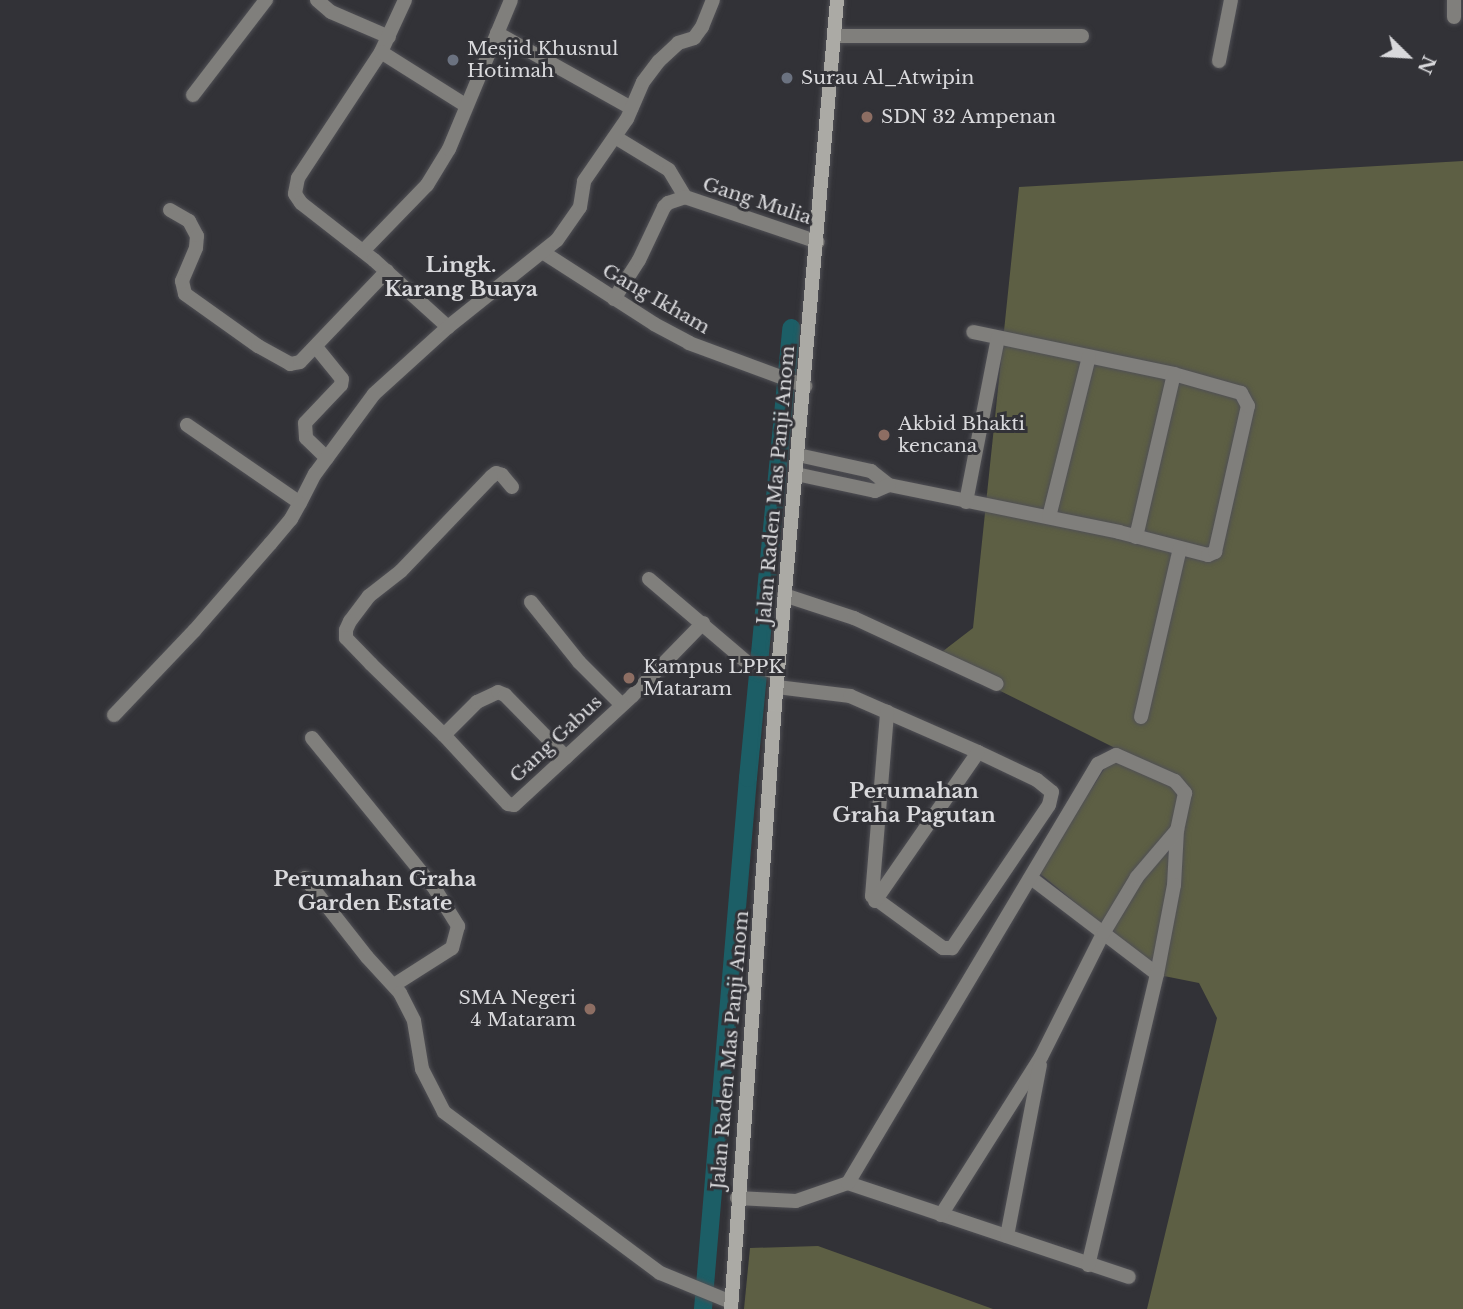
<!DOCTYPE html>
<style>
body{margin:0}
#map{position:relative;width:1463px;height:1309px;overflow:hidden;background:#323237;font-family:"Libre Baskerville",serif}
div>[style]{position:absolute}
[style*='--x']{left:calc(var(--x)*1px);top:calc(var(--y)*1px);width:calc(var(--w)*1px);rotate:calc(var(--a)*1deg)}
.green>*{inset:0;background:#5d5f44}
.canal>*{height:18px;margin:-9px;padding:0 9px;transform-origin:9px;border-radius:9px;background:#1c5e66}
.roads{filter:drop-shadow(0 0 2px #505055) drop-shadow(0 0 2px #505055)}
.street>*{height:14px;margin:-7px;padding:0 7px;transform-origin:7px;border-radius:7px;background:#807f7c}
.secondary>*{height:14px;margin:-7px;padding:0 7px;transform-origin:7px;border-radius:7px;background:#abaaa5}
.dots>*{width:19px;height:19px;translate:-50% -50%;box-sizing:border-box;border:4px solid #323237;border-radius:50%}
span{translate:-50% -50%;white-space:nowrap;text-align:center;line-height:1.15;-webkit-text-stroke:6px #323237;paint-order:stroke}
.poi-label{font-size:19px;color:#d9d9dc}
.left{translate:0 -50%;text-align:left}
.right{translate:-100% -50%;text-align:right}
.street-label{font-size:19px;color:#d9d9dc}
.neighbourhood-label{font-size:21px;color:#d9d9dc;font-weight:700}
.north{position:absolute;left:1372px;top:21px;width:70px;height:70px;-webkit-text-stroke:5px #323237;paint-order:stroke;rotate:114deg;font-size:19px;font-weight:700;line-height:28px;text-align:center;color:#d9d9dc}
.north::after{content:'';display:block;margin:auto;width:24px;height:32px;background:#d9d9dc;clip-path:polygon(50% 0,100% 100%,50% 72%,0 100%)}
</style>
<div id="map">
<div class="green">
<i style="clip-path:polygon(1463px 161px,1463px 1309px,1147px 1309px,1217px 1018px,1199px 983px,1164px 976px,1038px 872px,1117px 749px,934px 658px,973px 628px,1019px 187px)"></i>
<i style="clip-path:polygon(818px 1246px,993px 1309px,744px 1309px,750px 1248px)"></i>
</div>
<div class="canal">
<i style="--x:703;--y:1309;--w:533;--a:-85.16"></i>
<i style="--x:748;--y:778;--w:452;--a:-84.5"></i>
</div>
<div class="roads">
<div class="street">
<i style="--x:317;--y:0;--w:18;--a:41"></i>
<i style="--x:331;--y:12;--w:63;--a:23.3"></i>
<i style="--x:405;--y:0;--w:57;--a:114.8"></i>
<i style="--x:381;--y:52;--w:151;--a:123.4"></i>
<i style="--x:298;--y:178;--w:16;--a:101"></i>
<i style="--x:295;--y:194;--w:11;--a:56"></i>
<i style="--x:301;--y:203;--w:93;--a:38"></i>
<i style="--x:374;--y:260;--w:100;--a:42.2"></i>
<i style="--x:1454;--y:17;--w:17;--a:-90"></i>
<i style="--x:497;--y:33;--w:154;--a:29.2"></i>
<i style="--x:836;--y:36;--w:246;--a:0"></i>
<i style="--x:381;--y:52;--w:99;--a:32.2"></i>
<i style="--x:1219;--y:61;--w:62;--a:-78.9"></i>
<i style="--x:193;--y:95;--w:120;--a:-52.5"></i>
<i style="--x:615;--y:137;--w:63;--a:31.4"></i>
<i style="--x:669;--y:170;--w:31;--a:59"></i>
<i style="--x:685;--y:197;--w:140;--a:18.7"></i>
<i style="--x:170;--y:210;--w:22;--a:30"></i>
<i style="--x:189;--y:221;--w:17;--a:62"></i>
<i style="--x:197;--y:236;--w:12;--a:95"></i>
<i style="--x:196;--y:248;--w:36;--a:113"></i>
<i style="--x:182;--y:281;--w:13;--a:77"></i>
<i style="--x:185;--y:294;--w:90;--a:35.5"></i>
<i style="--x:258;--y:346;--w:37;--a:29"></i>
<i style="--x:290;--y:364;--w:10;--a:-11"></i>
<i style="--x:300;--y:362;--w:126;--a:-46.3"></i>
<i style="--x:363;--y:251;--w:92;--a:-45.9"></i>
<i style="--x:427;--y:185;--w:42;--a:-58.6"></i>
<i style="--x:449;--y:149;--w:161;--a:-67.4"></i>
<i style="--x:544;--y:253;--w:131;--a:32.8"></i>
<i style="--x:654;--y:324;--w:40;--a:28"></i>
<i style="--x:689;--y:343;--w:124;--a:20.3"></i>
<i style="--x:614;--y:299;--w:46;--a:-57.3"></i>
<i style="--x:639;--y:260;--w:59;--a:-64.7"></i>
<i style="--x:664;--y:207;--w:6;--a:-45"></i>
<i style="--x:668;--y:203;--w:18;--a:-19"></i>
<i style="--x:316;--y:347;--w:41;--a:50.9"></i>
<i style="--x:342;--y:379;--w:6;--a:99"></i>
<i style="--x:341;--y:385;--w:52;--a:133.5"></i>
<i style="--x:305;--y:423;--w:15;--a:86"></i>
<i style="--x:306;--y:438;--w:29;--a:44"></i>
<i style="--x:187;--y:425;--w:137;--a:34.6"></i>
<i style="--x:300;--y:503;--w:33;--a:-63"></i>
<i style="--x:315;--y:474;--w:99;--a:-53.6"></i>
<i style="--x:374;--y:394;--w:100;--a:-42.2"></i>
<i style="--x:448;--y:327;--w:139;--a:-38.6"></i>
<i style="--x:557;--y:240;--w:40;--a:-55.1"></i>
<i style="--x:580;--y:207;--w:26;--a:-81"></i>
<i style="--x:584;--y:181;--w:75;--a:-55.3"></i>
<i style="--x:627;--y:119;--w:40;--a:-66.6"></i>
<i style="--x:643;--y:82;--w:26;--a:-53"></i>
<i style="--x:659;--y:61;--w:26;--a:-43"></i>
<i style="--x:678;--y:43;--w:17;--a:-17"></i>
<i style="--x:694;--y:38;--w:14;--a:-54"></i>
<i style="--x:702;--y:27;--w:29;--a:-68"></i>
<i style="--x:798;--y:455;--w:75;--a:12.4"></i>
<i style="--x:871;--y:471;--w:23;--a:38"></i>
<i style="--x:889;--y:485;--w:235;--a:11.5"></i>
<i style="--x:1119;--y:532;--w:92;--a:14.5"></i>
<i style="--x:1208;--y:555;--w:8;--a:-23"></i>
<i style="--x:1215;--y:552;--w:150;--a:-77.3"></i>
<i style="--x:1248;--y:406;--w:15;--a:-118"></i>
<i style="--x:1241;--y:393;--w:70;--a:-164.2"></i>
<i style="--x:1174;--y:374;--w:205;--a:-168.2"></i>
<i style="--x:796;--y:474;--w:81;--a:12.1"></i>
<i style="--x:875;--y:491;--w:15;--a:-23"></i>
<i style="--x:512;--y:487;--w:16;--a:-130"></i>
<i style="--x:502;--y:475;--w:6;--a:-162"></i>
<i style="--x:496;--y:473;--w:6;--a:141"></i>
<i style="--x:491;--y:477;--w:130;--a:133.8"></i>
<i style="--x:401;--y:571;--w:41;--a:142"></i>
<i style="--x:369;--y:596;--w:31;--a:127"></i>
<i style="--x:350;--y:621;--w:10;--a:114"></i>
<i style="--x:346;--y:630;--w:8;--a:90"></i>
<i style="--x:346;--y:638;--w:36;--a:46"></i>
<i style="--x:371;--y:664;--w:102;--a:44.2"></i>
<i style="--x:444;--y:735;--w:94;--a:47.2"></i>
<i style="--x:508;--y:804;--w:6;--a:9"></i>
<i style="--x:514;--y:805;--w:161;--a:-42.7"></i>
<i style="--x:632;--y:696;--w:102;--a:-45.8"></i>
<i style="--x:966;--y:502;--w:167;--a:-79"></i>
<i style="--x:1049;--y:517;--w:165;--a:-76"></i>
<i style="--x:1136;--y:537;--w:167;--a:-76.9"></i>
<i style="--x:649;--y:579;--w:131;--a:40.4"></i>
<i style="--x:749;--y:664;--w:30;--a:17"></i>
<i style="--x:784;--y:595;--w:74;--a:18.2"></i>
<i style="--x:854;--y:618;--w:157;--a:24.8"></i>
<i style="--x:531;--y:602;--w:77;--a:51.3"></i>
<i style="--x:579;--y:662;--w:59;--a:45"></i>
<i style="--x:777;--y:687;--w:74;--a:7"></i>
<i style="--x:850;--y:696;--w:140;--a:23.6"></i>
<i style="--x:978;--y:752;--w:65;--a:25.4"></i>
<i style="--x:1037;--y:780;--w:19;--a:39"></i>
<i style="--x:1052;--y:792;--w:13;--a:103"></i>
<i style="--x:1049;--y:805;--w:173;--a:124.1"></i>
<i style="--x:952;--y:948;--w:9;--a:180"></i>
<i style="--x:943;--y:948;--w:88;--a:-143.8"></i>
<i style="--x:872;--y:896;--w:185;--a:-85.3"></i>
<i style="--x:114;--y:715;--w:116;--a:-46.4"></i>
<i style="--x:194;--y:631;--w:116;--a:-48.9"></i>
<i style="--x:270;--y:544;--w:33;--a:-50"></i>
<i style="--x:291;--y:519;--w:18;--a:-61"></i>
<i style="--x:1141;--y:717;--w:173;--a:-77"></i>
<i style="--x:444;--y:735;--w:47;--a:-45"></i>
<i style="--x:477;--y:702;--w:23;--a:-25"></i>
<i style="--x:498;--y:692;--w:8;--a:23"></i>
<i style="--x:505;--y:695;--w:87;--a:45.5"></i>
<i style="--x:312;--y:738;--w:195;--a:50.8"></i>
<i style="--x:435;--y:889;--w:44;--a:58.1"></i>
<i style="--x:458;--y:926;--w:23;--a:105"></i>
<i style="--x:452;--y:948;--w:69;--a:147.5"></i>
<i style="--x:305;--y:878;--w:100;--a:51.9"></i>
<i style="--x:367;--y:957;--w:49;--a:47.5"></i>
<i style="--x:400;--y:993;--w:31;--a:63"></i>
<i style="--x:414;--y:1021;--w:49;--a:80.5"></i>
<i style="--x:422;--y:1069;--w:48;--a:62.9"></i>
<i style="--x:444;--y:1112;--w:269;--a:36.7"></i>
<i style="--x:660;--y:1273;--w:77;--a:22.2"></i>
<i style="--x:1031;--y:878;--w:158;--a:37.3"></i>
<i style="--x:875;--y:901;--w:181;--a:-55.3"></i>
<i style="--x:848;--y:1183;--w:296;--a:18.5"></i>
<i style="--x:737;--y:1198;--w:59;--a:2.9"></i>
<i style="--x:796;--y:1201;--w:55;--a:-19.1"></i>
<i style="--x:848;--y:1183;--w:488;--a:-59.2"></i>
<i style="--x:1098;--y:764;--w:20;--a:-27"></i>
<i style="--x:1116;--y:755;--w:64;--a:23.8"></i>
<i style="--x:1175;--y:781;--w:16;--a:50"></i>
<i style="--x:1185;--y:793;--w:38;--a:102"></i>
<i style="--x:1177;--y:830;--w:55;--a:93.1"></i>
<i style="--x:1174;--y:885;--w:91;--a:100.8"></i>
<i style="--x:1157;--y:974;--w:299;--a:103.3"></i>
<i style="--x:941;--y:1215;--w:187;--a:-57.7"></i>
<i style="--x:1041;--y:1057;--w:140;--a:-63.3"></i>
<i style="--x:1104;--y:932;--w:64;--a:-59"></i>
<i style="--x:1137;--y:877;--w:62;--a:-49.6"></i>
<i style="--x:1007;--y:1236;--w:174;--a:-79.1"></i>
</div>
<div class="secondary">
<i style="--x:731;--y:1309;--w:606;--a:-85.83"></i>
<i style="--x:775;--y:705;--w:708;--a:-84.97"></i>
</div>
</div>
<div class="dots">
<i style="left:453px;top:60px;background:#6b7280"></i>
<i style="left:787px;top:78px;background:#6b7280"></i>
<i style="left:867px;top:117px;background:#8d6e63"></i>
<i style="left:884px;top:435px;background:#8d6e63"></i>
<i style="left:629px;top:678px;background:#8d6e63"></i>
<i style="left:590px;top:1009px;background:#8d6e63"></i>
</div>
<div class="poi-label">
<span class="left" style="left:467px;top:60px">Mesjid Khusnul<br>Hotimah</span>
<span class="left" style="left:801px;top:78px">Surau Al_Atwipin</span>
<span class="left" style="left:881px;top:117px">SDN 32 Ampenan</span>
<span class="left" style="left:898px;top:435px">Akbid Bhakti<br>kencana</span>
<span class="left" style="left:643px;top:678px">Kampus LPPK<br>Mataram</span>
<span class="right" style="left:576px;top:1009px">SMA Negeri<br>4 Mataram</span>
</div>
<div class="street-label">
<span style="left:757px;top:201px;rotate:18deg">Gang Mulia</span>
<span style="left:656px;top:299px;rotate:30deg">Gang Ikham</span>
<span style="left:776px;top:485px;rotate:-85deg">Jalan Raden Mas Panji Anom</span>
<span style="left:556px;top:739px;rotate:-43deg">Gang Gabus</span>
<span style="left:730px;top:1050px;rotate:-85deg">Jalan Raden Mas Panji Anom</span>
</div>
<div class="neighbourhood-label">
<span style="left:461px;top:277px">Lingk.<br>Karang Buaya</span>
<span style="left:914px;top:803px">Perumahan<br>Graha Pagutan</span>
<span style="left:375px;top:891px">Perumahan Graha<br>Garden Estate</span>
</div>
<div class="north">N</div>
</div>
